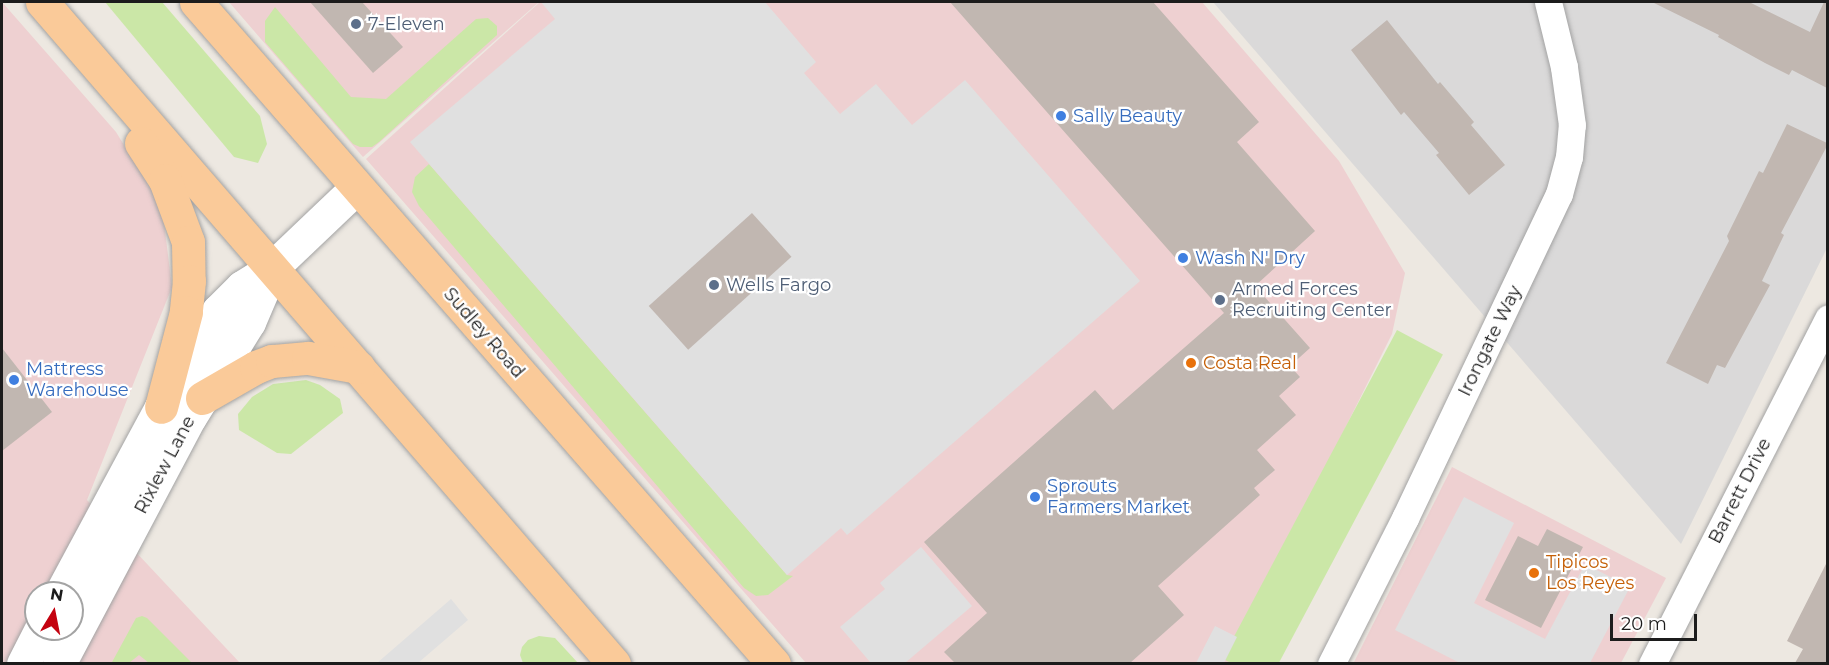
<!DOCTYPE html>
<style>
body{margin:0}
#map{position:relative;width:1829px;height:665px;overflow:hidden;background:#ede8e1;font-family:Montserrat,sans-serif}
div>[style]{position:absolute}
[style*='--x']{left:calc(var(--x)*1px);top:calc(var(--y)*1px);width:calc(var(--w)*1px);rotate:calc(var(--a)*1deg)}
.residential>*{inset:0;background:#dad9d9}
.commercial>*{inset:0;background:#eed0d1}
.grass>*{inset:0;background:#cbe7a7;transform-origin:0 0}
.parking>*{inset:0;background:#e0e0e0}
.building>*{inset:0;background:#c1b7b1;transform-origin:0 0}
.roads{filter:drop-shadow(0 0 2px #a3a3a3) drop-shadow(0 0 2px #a3a3a3)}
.minor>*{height:27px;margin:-13.5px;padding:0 13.5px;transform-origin:13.5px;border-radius:13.5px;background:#fff}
.tertiary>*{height:33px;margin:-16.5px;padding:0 16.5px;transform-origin:16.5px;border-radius:16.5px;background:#fff}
.primary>*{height:33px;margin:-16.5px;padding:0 16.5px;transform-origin:16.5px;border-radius:16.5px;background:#faca99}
.dots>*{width:16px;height:16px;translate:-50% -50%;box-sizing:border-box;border:3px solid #fff;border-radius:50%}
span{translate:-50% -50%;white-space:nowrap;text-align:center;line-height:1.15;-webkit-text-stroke:4.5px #fff;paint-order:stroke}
.service-label{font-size:18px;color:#4e5e75}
.left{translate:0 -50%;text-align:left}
.shop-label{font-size:18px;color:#366cbe}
.street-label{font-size:18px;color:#1c1c1c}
.food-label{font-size:18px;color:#c56008}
.frame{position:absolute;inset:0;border:3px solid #1c1c1c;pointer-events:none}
.north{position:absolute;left:24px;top:581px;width:60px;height:60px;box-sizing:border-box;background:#fff;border:2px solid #a4a4a4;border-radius:50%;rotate:10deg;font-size:16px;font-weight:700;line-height:24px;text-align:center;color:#1c1c1c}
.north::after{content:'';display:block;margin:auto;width:21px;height:27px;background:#c40310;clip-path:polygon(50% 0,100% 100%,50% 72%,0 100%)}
.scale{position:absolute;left:1610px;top:614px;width:87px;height:27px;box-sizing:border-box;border:3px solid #1c1c1c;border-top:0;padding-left:8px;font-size:18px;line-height:21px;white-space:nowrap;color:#1c1c1c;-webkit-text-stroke:4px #fff;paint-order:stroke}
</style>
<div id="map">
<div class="residential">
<i style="clip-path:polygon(1213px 2px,1827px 2px,1827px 248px,1681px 544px)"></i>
</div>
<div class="commercial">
<i style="clip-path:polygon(evenodd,2px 2px,116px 132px,162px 207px,172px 287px,87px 500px,240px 663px,2px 663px,2px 2px,36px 593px,72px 593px,72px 629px,36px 629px,36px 593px)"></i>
<i style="clip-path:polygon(229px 2px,539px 2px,363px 157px)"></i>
<i style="clip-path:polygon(540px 2px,1202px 2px,1339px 161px,1405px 273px,1392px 334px,1228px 663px,806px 663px,366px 159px)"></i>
<i style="clip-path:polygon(1452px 467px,1666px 578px,1621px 663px,1353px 664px)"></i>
</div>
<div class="grass">
<i style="clip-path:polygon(105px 2px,162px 2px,260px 116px,267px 144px,258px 163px,234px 157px)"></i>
<i style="clip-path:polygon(275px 7px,351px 97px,386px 99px,476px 19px,488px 18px,497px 26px,497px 35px,379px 142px,372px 147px,360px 147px,353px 144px,265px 42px,265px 21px)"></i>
<i style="clip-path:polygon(429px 164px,787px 575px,793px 576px,768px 595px,756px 596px,744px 588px,419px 206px,412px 192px,415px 177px)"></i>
<i style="left:1397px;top:330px;width:52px;height:372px;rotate:28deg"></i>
<i style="clip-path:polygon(306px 380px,320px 385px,340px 399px,343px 413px,291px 454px,277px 453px,239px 430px,238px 414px,252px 397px,273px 384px)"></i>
<i style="clip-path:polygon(142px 616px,147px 618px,192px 663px,149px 663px,139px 655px,129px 663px,111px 664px,136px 618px)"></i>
<i style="clip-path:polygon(539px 636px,555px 638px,578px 663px,523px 663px,520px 655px,522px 647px,528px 640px)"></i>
</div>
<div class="parking">
<i style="clip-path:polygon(541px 2px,765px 2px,816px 62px,804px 73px,840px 114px,876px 84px,912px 125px,965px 80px,1140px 281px,847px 535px,841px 528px,787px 575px,410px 142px,555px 19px)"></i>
<i style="clip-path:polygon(1464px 497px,1514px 523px,1474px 603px,1545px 639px,1585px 564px,1630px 587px,1590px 663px,1460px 663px,1395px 630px)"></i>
<i style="clip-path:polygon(921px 547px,972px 606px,905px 663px,871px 663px,840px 627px,885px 589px,880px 583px)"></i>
<i style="clip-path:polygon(451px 599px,468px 620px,418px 663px,377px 663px)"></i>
<i style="clip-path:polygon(1215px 626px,1237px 637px,1224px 663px,1196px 663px)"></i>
</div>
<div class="building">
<i style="clip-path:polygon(310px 2px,362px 2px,403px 47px,373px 73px)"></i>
<i style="clip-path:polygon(950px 2px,1153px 2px,1259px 122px,1237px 142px,1315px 231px,1255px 286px,1310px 348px,1290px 366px,1300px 377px,1279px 396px,1296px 415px,1257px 450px,1275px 470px,1254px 488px,1260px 495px,1158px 586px,1184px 615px,1130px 663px,955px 663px,944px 652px,987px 613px,924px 542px,1095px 390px,1113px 410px,1224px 313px)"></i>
<i style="clip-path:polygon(1652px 2px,1749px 2px,1810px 32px,1824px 2px,1827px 2px,1827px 88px,1792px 70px,1789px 75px,1765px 63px,1718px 37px,1719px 35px)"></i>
<i style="clip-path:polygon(1387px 20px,1438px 84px,1440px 82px,1474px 122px,1471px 125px,1505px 165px,1469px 195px,1436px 155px,1439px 153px,1404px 112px,1401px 115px,1351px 50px)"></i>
<i style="clip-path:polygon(1787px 124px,1827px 143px,1827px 146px,1781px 233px,1784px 235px,1762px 281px,1770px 285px,1725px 368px,1717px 365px,1708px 384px,1666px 363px,1729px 241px,1727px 236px,1759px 171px,1763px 173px)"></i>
<i style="left:752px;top:213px;width:59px;height:139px;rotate:48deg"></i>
<i style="clip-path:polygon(2px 348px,52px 412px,2px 451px)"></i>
<i style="clip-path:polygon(1547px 529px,1583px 547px,1541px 628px,1485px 600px,1518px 536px,1538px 546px)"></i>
<i style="clip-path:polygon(1827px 562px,1827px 663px,1795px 663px,1803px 649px,1787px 641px)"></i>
</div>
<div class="roads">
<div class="minor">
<i style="--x:1331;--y:664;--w:164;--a:-63.1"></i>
<i style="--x:1405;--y:518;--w:359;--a:-64.6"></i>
<i style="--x:1559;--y:194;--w:38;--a:-75"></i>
<i style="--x:1569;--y:157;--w:32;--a:-85"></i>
<i style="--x:1572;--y:125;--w:59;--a:-97.9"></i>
<i style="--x:1564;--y:67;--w:67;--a:-103.8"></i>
<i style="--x:1652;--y:664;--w:388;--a:-63"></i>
</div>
<div class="tertiary">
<i style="--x:61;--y:593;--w:211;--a:-61.7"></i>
<i style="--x:161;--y:407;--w:112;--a:-59.3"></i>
<i style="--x:218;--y:311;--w:34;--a:-45"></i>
<i style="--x:242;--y:287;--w:36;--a:-32"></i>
<i style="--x:272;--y:268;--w:116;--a:-43.6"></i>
<i style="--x:23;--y:664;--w:39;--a:-63"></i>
<i style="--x:59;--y:664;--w:280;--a:-62.1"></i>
<i style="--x:190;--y:417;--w:112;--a:-58.2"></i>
<i style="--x:249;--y:322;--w:59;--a:-66.9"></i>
</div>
<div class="primary">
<i style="--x:42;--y:2;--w:875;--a:49.17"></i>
<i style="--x:196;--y:2;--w:879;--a:48.88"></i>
<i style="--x:141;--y:143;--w:44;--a:57"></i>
<i style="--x:165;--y:180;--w:66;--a:69.6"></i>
<i style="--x:188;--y:242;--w:39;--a:89"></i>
<i style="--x:189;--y:281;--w:31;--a:96"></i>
<i style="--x:186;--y:312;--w:98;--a:104.7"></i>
<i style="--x:202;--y:398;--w:62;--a:-29.9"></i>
<i style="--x:256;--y:367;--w:17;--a:-21"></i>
<i style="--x:272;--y:361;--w:36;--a:-5"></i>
<i style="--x:308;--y:358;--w:51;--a:10.2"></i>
</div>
</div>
<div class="dots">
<i style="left:356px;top:24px;background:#5c6f8a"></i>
<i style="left:1061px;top:116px;background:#3f7fe0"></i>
<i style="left:1183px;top:258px;background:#3f7fe0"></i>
<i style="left:714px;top:285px;background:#5c6f8a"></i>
<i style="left:1220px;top:300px;background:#5c6f8a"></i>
<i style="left:1191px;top:363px;background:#e8710a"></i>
<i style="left:14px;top:380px;background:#3f7fe0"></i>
<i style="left:1035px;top:497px;background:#3f7fe0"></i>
<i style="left:1534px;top:573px;background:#e8710a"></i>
</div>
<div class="service-label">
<span class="left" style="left:368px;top:24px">7-Eleven</span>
<span class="left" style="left:726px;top:285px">Wells Fargo</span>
<span class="left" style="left:1232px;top:300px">Armed Forces<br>Recruiting Center</span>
</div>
<div class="shop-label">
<span class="left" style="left:1073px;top:116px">Sally Beauty</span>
<span class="left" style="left:1195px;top:258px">Wash N' Dry</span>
<span class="left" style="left:26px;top:380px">Mattress<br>Warehouse</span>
<span class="left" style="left:1047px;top:497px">Sprouts<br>Farmers Market</span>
</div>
<div class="street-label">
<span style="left:484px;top:333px;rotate:49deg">Sudley Road</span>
<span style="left:1490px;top:341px;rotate:-64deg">Irongate Way</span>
<span style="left:165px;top:465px;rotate:-62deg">Rixlew Lane</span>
<span style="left:1740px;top:491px;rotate:-63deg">Barrett Drive</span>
</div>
<div class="food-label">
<span class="left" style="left:1203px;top:363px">Costa Real</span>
<span class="left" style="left:1546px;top:573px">Tipicos<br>Los Reyes</span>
</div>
<div class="frame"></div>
<div class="north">N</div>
<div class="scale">20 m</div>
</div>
